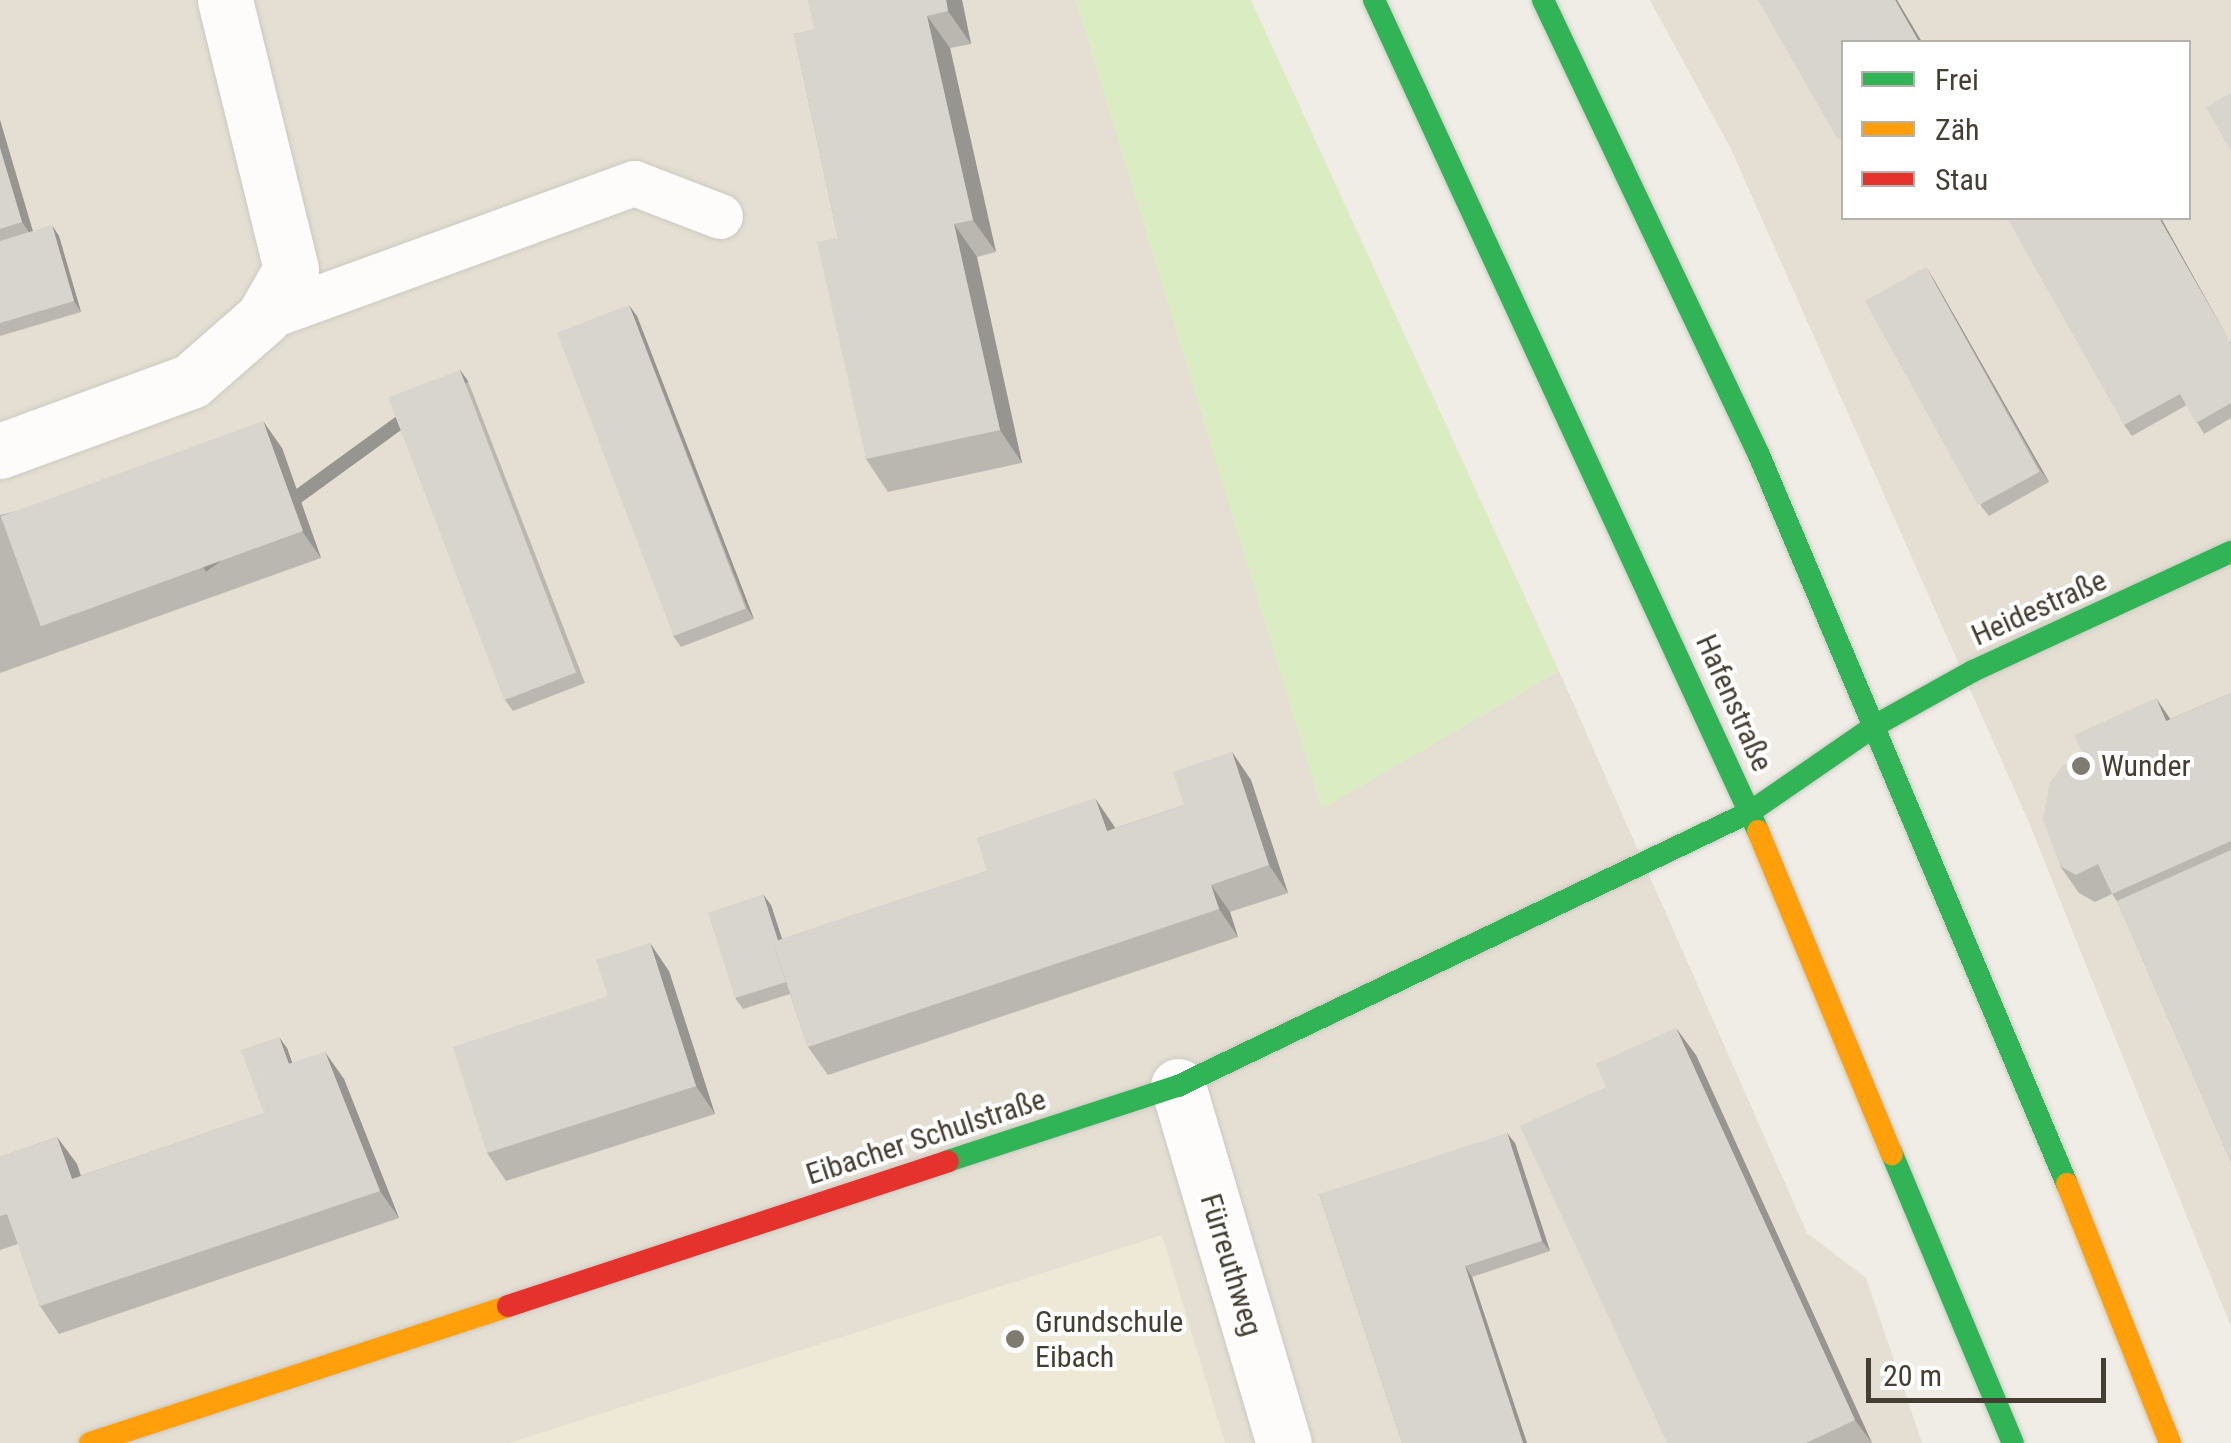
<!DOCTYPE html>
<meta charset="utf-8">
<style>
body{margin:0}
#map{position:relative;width:2231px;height:1443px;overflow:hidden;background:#efede6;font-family:"Roboto Condensed",sans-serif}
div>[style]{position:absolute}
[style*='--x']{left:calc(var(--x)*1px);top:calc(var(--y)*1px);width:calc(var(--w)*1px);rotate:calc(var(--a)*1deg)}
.residential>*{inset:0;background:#e4dfd2}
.education>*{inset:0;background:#eee9d7}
.green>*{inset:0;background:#daedc2}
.roads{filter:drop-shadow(0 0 2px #cbc9c2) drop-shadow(0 0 2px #cbc9c2)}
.lane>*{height:45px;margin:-22.5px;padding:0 22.5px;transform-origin:22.5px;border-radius:22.5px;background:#fdfcfb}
.street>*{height:55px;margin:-27.5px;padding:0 27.5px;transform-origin:27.5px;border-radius:27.5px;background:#fdfcfb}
.fast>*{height:22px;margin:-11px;padding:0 11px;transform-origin:11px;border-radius:11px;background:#30b455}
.slow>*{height:22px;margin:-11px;padding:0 11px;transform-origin:11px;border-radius:11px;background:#ff9f0a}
.jam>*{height:22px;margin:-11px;padding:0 11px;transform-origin:11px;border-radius:11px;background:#e5322d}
.wall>*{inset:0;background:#bab7b1}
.shaded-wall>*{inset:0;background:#979590;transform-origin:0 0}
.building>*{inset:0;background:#d8d5ce;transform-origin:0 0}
.dots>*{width:28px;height:28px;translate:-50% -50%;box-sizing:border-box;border:5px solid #fff;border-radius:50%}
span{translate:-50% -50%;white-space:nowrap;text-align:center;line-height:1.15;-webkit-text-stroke:8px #fff;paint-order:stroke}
.street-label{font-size:30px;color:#453e32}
.poi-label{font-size:30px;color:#453e32}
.left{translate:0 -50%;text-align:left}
.legend{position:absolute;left:1841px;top:40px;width:350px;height:180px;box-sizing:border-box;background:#fff;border:2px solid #b5b2ad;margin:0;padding:12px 18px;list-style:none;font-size:30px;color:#453e32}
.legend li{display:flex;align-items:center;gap:20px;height:50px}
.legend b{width:50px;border:2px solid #b5b2ad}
.scale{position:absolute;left:1866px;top:1358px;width:240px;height:45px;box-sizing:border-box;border:5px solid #453e32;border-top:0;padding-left:12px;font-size:30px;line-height:35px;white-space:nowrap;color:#453e32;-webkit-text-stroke:8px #fff;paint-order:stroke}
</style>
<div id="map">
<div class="residential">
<i style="clip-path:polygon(0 0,1076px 0,1322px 808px,1559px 671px,1807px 1233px,1866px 1278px,1922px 1443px,0 1443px)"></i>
<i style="clip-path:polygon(evenodd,1650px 0,2231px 0,2231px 1327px,2028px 820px,1731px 149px,1650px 0,1844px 42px,2188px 42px,2188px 218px,1844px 218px,1844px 42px)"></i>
</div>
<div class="education">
<i style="clip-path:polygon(1162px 1235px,1225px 1443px,509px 1443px)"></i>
</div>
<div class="green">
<i style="clip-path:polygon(1076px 0,1251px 0,1559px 671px,1322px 809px)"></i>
</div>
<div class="roads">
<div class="lane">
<i style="--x:263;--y:318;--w:395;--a:-20"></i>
<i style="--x:634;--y:183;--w:92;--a:21"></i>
</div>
<div class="street">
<i style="--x:0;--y:451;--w:203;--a:-20.1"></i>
<i style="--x:191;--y:381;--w:96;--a:-41.2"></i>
<i style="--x:263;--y:318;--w:56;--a:-60.3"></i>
<i style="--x:291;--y:269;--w:277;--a:-103.8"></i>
<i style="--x:1178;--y:1086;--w:372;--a:73.5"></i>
</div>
<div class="fast">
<i style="--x:1374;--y:0;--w:915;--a:65.2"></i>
<i style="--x:1543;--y:0;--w:504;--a:64.61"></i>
<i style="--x:1759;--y:455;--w:791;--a:67.1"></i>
<i style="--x:1892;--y:1154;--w:313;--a:67.3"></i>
<i style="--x:948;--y:1161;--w:242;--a:-18.1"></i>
<i style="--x:1178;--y:1086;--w:634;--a:-25.6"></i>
<i style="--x:1750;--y:812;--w:153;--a:-34.6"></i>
<i style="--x:1876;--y:725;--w:111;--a:-29.1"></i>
<i style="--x:1973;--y:671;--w:284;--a:-24.8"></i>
</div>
<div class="slow">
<i style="--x:1758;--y:831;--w:350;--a:67.5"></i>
<i style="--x:2067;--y:1184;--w:279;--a:68.3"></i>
<i style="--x:90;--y:1443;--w:440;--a:-18.1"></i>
</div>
<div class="jam">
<i style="--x:508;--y:1306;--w:463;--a:-18.2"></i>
</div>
</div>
<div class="wall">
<i style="clip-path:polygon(962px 0,971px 44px,950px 48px,996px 252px,977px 257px,1022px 463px,888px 492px,866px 459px,838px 238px,794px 34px)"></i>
<i style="clip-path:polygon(0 120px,33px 231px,59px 236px,81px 312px,0 336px)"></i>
<i style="clip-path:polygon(1933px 278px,2049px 482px,1989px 516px,1981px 506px)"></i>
<i style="clip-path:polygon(637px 316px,754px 619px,681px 647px,673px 636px)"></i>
<i style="clip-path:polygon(2231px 341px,2231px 418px,2204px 434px,2187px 405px,2132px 436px,2124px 425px)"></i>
<i style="clip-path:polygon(460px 370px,468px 381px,585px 683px,513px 711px,505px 700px)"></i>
<i style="clip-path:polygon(282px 448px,321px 558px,0 673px,0 515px)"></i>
<i style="clip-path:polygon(2231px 693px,2231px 1162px,2117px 901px,2112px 894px,2095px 902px,2079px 893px,2060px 866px,2170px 719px)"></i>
<i style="clip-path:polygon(1232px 752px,1251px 780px,1288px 893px,1230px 912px,1238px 937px,828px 1075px,808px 1047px,790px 994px,743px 1009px,735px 998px,771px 905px,782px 939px,987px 871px,1114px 826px,1115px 828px,1184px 805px)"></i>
<i style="clip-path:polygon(669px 971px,715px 1114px,506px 1181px,487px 1153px,608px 996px)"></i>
<i style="clip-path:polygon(287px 1048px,292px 1063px,344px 1079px,399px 1218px,59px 1334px,40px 1306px,18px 1244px,0 1250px,0 1157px,57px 1137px,77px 1164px,80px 1176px,264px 1113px)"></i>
<i style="clip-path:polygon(1696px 1055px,1872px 1443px,1667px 1443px)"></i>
<i style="clip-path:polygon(1515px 1143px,1550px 1251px,1472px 1277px,1527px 1443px,1402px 1443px,1319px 1194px)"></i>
</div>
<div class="shaded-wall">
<i style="clip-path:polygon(946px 0,962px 0,971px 44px,948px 11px)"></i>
<i style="clip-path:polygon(1895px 0,1897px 0,1922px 42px,1919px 42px)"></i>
<i style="clip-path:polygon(927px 16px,950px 48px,996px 252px,973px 220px)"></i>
<i style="clip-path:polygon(0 120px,36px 242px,22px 222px,0 148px)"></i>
<i style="clip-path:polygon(2159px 218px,2161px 218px,2231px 344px)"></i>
<i style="clip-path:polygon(954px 224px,977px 257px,1022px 463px,1000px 430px)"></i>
<i style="clip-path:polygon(52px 225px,59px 236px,81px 312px,74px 301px)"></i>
<i style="clip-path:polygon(1926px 267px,1933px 278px,2049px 482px,2041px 471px)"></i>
<i style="clip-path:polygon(629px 305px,637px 316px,754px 619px,747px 608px)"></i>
<i style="left:460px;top:370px;width:14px;height:324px;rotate:54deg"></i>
<i style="clip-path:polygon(263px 421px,282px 448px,321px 558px,302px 531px)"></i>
<i style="clip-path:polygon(2156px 698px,2175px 726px,2166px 721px)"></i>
<i style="clip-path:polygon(1232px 752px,1251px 780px,1288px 893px,1269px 865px)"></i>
<i style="clip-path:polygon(1095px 798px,1114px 826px,1126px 859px,1107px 831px)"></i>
<i style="clip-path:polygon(1211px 885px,1230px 912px,1238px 937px,1219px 909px)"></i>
<i style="clip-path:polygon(763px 894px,771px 905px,799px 991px,791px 980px)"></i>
<i style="clip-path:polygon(650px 943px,669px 971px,715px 1114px,696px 1086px)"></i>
<i style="clip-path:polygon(1676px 1028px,1696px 1055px,1872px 1443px,1855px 1420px)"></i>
<i style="clip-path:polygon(279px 1037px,287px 1048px,303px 1093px,295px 1082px)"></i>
<i style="clip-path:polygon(325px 1052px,344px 1079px,399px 1218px,380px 1191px)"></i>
<i style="clip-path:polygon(1507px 1133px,1515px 1143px,1550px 1251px,1542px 1241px)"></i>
<i style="clip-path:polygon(57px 1137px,77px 1164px,91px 1206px,72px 1179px)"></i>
<i style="clip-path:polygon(1465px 1266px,1472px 1277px,1527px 1443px,1523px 1443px)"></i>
</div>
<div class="building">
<i style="clip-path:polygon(808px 0,946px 0,948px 11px,927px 16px,973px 220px,954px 224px,1000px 430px,866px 459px,817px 242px,838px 238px,794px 34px,814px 30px)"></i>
<i style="clip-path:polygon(1758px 0,1895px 0,1919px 42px,1844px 42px,1844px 136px,1838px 140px)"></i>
<i style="clip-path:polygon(2231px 93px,2231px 152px,2206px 107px)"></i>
<i style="clip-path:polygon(0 148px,22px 222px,0 229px)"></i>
<i style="clip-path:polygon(2007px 218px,2159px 218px,2231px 344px,2231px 403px,2196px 423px,2180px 394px,2124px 425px)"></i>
<i style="clip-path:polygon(52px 225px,74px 301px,0 323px,0 241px)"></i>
<i style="left:1926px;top:267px;width:234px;height:70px;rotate:61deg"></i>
<i style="left:629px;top:305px;width:325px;height:77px;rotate:69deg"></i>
<i style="left:460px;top:370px;width:324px;height:77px;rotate:69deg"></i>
<i style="left:263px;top:421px;width:117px;height:279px;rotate:70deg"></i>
<i style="clip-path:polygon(2231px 693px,2231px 841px,2112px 894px,2098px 864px,2076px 875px,2060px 866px,2043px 819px,2050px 782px,2063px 765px,2084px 757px,2074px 735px,2156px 698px,2166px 721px)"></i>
<i style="clip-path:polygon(1232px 752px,1269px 865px,1211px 885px,1219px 909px,808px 1047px,773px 942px,987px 871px,977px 838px,1095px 798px,1107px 831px,1184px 805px,1173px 772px)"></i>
<i style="clip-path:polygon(2231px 850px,2231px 1162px,2117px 901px)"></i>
<i style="clip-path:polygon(763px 894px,778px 941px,773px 942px,786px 982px,735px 998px,708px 913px)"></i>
<i style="clip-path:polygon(650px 943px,696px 1086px,487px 1153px,453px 1047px,608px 996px,596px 960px)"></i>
<i style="clip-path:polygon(1676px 1028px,1855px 1420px,1806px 1443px,1667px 1443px,1520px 1126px,1606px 1087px,1596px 1064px)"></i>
<i style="clip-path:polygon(279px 1037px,289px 1064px,257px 1074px,269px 1111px,264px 1113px,241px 1050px)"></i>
<i style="clip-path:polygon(325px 1052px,380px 1191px,40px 1306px,7px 1214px,0 1216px,0 1157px,57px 1137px,72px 1179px,269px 1111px,257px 1074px)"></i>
<i style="clip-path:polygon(1507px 1133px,1542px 1241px,1465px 1266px,1523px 1443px,1402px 1443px,1319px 1194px)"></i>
</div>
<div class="dots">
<i style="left:2081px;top:766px;background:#807b71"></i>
<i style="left:1015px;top:1339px;background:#807b71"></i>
</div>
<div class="street-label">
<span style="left:2039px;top:608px;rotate:-24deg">Heidestraße</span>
<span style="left:1734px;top:703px;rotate:66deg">Hafenstraße</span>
<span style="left:926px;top:1137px;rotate:-18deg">Eibacher Schulstraße</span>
<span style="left:1231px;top:1265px;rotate:73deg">Fürreuthweg</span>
</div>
<div class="poi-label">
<span class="left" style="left:2101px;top:766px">Wunder</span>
<span class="left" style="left:1035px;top:1339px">Grundschule<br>Eibach</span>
</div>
<ul class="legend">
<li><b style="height:12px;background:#30b455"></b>Frei</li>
<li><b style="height:12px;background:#ff9f0a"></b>Zäh</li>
<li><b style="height:12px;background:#e5322d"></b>Stau</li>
</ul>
<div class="scale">20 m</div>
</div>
